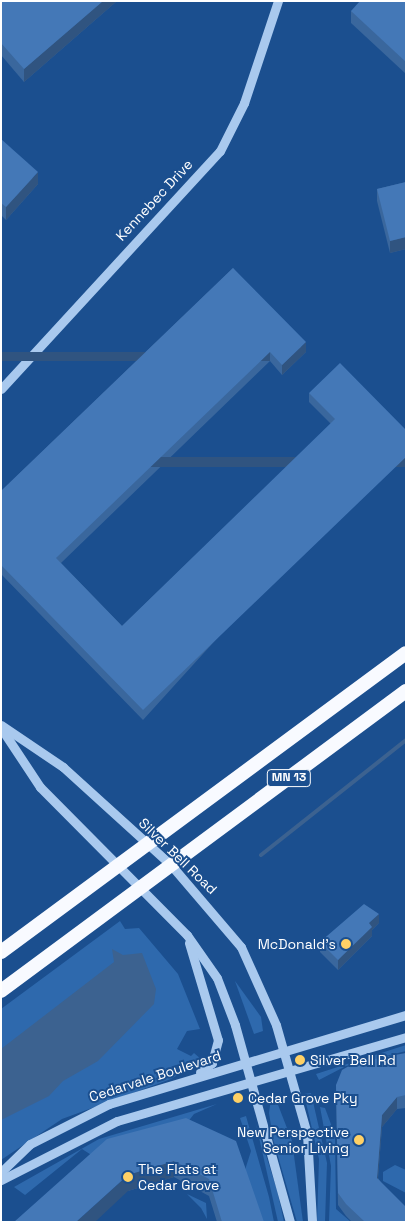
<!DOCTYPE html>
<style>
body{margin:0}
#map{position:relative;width:407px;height:1223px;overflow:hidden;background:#1b4f8f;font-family:"Space Grotesk",sans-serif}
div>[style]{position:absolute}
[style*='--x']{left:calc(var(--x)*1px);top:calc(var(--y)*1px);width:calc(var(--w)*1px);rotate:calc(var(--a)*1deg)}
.green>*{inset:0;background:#2e69ad}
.water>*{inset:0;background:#3c6290}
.stream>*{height:4px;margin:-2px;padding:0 2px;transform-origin:2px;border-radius:2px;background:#3c6290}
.tertiary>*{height:9px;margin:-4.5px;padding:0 4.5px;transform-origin:4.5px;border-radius:4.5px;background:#a9c9ee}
.trunk>*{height:14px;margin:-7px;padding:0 7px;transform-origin:7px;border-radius:7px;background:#f8faff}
.wall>*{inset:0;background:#3a679d}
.shaded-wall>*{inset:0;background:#305480;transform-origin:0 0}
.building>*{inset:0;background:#4478b7}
.dots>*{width:14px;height:14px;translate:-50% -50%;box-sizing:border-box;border:2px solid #1b4f8f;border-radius:50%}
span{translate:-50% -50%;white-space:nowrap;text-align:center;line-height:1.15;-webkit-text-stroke:4px #1b4f8f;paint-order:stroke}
.shield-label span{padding:1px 4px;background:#1b4f8f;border:1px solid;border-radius:4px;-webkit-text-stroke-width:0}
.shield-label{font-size:12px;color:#fff;font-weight:700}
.street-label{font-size:14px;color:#fff}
.poi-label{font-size:14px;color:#fff}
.right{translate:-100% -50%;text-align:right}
.left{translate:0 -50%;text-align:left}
.frame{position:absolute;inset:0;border:2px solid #fff;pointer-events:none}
</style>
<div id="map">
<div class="green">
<i style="clip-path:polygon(120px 921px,125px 929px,139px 928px,178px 974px,200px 1029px,187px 1031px,177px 1049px,191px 1056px,194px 1053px,202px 1060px,171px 1079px,62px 1119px,1px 1160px,1px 1009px)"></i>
<i style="clip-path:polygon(235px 981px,261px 1017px,263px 1031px,254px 1034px)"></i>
<i style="clip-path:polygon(406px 1045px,406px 1051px,346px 1066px,319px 1080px,316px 1074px)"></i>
<i style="clip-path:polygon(311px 1093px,327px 1163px,325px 1222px,317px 1222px,319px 1159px,304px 1094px)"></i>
<i style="clip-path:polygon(275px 1097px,292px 1141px,303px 1222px,297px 1222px,273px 1139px,269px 1113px,271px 1098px)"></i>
<i style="clip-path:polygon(217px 1104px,194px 1114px,187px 1123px,93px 1156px,82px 1149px,25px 1195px,14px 1187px,99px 1139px)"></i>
<i style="clip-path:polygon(320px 1107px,325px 1108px,335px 1135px,336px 1209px,351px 1222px,329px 1222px,331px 1166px)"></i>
<i style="clip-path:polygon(246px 1116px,269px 1197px,274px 1222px,262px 1222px,245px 1170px,251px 1151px,240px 1118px)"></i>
<i style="clip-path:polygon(256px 1124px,277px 1190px,284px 1222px,278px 1222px)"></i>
<i style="clip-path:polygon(395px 1165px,406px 1170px,406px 1193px,383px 1181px,383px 1172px)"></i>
<i style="clip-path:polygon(187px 1194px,206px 1203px,207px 1219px,201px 1208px)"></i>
</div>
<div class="water">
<i style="clip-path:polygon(112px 949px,123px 955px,142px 953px,156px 989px,154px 1004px,98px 1061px,63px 1081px,49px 1096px,1px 1120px,1px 1049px,114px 962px)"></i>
</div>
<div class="stream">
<i style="--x:261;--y:855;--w:185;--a:-38.4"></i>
</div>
<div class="tertiary">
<i style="--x:1;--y:389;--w:323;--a:-47.4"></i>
<i style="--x:220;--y:151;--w:54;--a:-63.4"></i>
<i style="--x:244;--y:103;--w:108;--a:-71.6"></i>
<i style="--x:1;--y:725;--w:75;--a:34.1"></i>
<i style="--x:63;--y:767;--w:146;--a:42.2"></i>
<i style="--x:171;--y:865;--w:108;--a:49.5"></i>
<i style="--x:241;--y:947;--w:85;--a:65.8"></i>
<i style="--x:276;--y:1025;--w:113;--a:74.1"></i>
<i style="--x:307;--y:1134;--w:88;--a:86.7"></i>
<i style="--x:1;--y:728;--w:71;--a:56.5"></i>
<i style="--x:40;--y:787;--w:209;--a:45.2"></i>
<i style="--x:187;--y:935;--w:52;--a:55.1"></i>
<i style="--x:217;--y:978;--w:50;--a:69"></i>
<i style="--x:235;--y:1025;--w:205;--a:74.4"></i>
<i style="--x:189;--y:943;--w:101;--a:73.4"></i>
<i style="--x:218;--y:1040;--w:24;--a:105"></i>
<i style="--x:212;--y:1063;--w:15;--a:143"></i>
<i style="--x:1;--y:1172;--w:40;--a:-44"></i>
<i style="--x:30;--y:1144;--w:89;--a:-26.9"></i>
<i style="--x:109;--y:1104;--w:310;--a:-16.7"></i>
<i style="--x:1;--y:1180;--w:130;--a:-27"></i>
<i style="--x:117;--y:1121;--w:301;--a:-16.2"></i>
</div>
<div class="trunk">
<i style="--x:1;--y:952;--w:503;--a:-36.44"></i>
<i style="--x:1;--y:991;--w:504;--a:-36.53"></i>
</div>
<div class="wall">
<i style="clip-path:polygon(1px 1px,117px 1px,24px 82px,1px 55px)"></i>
<i style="clip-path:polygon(406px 1px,406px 74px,351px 23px,351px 11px)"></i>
<i style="clip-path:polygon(1px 139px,38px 184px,6px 220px,1px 215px)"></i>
<i style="clip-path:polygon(406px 182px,406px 249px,390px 253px,377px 201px,377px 189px)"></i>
<i style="clip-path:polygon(233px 268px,306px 352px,282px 375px,270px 361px,61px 563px,122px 626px,331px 424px,309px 402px,309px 393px,406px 430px,143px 720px,1px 574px,1px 491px)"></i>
<i style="clip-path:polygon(379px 923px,372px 930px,372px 936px,338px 970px,320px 952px,320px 942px)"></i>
<i style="clip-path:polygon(406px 1053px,406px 1108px,397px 1109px,382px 1127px,378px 1178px,406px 1222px,352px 1222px,346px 1216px,338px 1205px,336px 1085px)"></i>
<i style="clip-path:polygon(186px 1118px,264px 1222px,217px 1222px,209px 1196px,174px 1177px,128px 1191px)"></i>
</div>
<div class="shaded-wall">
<i style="clip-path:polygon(103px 1px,117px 1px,24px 82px,24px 69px)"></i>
<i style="clip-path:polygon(38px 172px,38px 184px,6px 220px,6px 207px)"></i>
<i style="clip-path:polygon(406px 237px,406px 249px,390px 253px,390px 241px)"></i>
<i style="clip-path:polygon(306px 342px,306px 352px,282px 375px,282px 365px)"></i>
<i style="left:270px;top:352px;width:9px;height:297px;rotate:90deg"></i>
<i style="left:406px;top:457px;width:10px;height:365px;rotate:90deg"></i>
<i style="clip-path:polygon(379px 914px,379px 923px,372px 930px,372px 936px,338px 970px,338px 960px,369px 923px)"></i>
<i style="clip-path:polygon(397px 1097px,397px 1109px,382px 1127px,377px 1190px,377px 1178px,382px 1115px)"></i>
<i style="clip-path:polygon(174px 1161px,174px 1177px,128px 1191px,95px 1222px,76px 1222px,128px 1175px)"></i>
</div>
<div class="building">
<i style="clip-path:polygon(1px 1px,103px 1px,24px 69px,1px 43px)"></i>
<i style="clip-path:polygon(360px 1px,406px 1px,406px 62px,351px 11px)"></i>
<i style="clip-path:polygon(1px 139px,38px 172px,6px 207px,1px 203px)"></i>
<i style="clip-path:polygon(406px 182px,406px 237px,390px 241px,377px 189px)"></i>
<i style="clip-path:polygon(233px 268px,306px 342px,282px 365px,270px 352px,56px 558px,122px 626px,335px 419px,309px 393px,340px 363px,406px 430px,406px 457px,143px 710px,1px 565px,1px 491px)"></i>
<i style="clip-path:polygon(364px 904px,379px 914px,369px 923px,372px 927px,338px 960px,320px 942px)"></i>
<i style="clip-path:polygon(406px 1053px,406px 1095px,397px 1097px,382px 1115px,377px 1178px,406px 1207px,406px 1214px,405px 1215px,406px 1216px,406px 1221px,405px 1222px,365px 1222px,346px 1204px,338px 1193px,336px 1085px,342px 1070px,356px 1062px)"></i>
<i style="clip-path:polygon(186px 1118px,236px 1141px,264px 1222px,222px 1222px,209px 1179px,174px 1161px,128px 1175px,76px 1222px,14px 1222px,107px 1139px)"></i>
</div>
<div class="dots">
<i style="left:346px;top:944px;background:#ffd166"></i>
<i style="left:300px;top:1060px;background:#ffd166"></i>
<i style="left:238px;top:1098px;background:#ffd166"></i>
<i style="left:359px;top:1140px;background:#ffd166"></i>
<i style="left:128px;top:1177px;background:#ffd166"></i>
</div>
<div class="shield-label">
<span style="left:289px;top:778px">MN 13</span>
</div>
<div class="street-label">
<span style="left:154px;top:200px;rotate:-47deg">Kennebec Drive</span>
<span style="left:178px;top:856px;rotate:44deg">Silver Bell Road</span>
<span style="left:155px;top:1076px;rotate:-18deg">Cedarvale Boulevard</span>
</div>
<div class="poi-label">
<span class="right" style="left:336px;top:944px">McDonald's</span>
<span class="left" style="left:310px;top:1060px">Silver Bell Rd</span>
<span class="left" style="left:248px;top:1098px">Cedar Grove Pky</span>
<span class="right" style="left:349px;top:1140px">New Perspective<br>Senior Living</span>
<span class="left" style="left:138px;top:1177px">The Flats at<br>Cedar Grove</span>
</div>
<div class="frame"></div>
</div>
